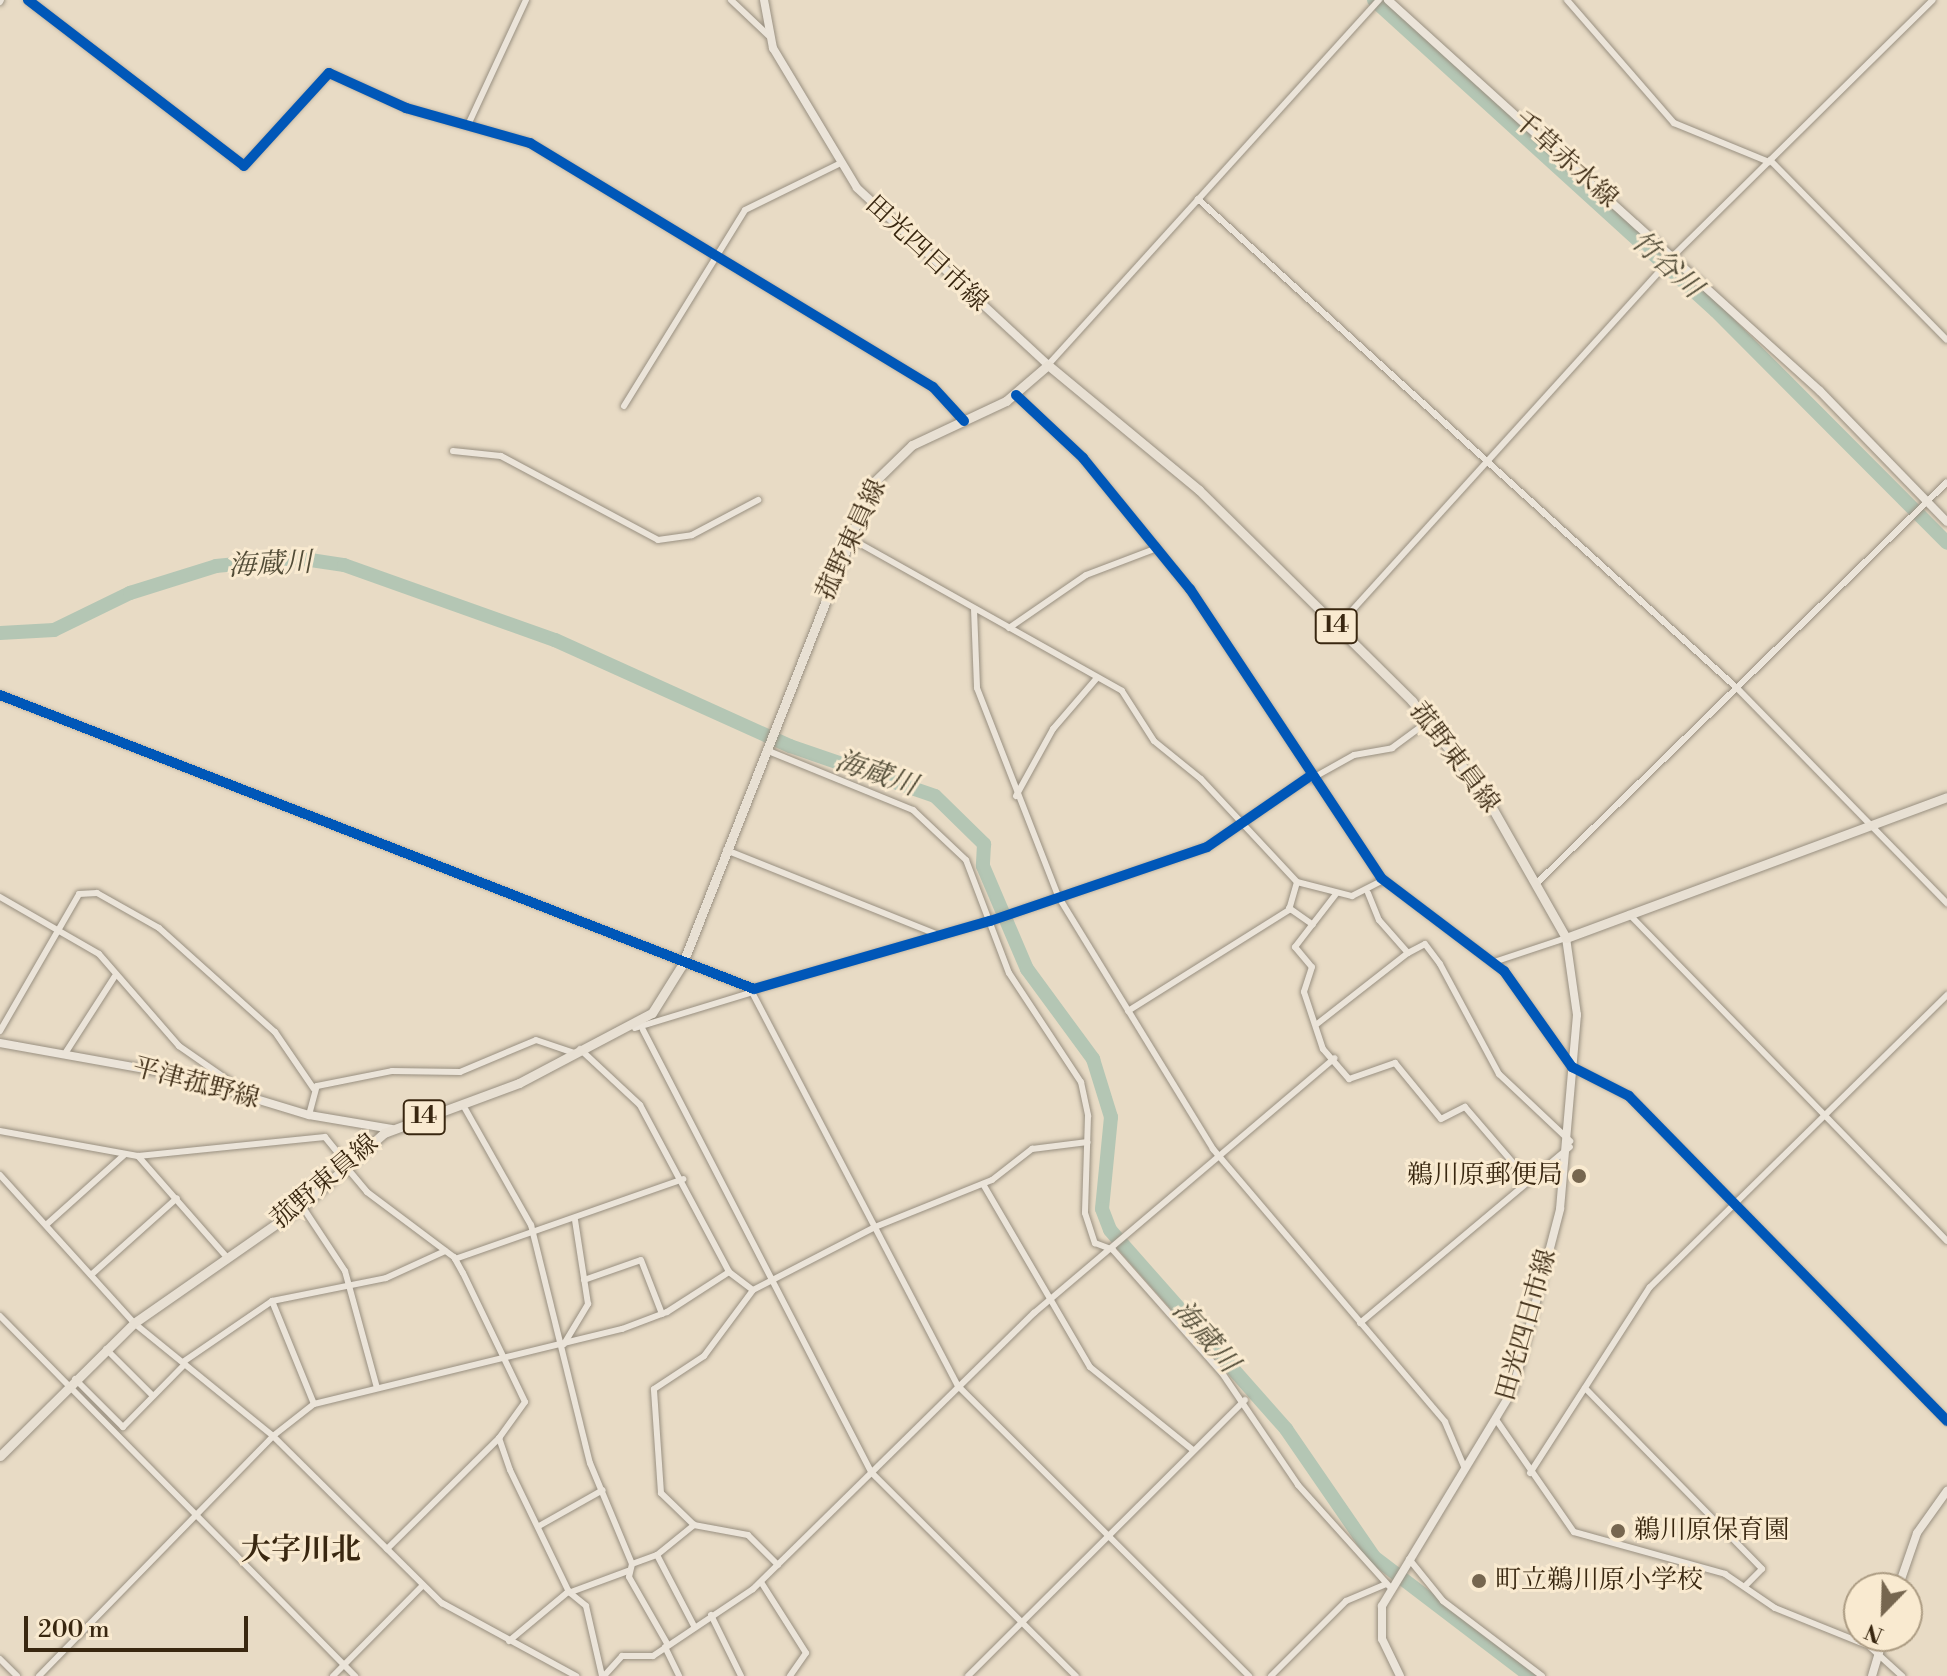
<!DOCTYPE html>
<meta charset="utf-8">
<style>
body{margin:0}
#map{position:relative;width:1947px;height:1676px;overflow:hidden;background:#e8dbc5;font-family:"Libre Bodoni","Noto Serif JP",serif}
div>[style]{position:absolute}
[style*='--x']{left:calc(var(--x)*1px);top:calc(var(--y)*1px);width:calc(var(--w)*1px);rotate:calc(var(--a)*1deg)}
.river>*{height:14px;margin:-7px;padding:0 7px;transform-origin:7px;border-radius:7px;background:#b4c6b4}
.roads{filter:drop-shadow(0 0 2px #999081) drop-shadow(0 0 2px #999081)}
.street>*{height:6px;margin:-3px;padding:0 3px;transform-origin:3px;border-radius:3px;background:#ebe4d9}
.secondary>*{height:8px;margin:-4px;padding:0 4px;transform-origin:4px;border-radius:4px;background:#ebe4d9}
.primary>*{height:9px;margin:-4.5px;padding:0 4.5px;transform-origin:4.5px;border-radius:4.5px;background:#e8e0d3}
.cycleway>*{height:10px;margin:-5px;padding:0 5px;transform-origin:5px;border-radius:5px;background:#0057b8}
.dots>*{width:22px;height:22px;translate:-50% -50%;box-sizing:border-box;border:4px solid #f9ead0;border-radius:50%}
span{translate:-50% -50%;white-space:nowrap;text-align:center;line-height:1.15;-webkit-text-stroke:6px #f9ead0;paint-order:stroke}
.shield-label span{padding:2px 6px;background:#f9ead0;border:2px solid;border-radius:6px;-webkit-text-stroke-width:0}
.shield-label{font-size:24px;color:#392710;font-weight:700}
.street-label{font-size:26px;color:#392710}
.poi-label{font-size:26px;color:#392710}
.right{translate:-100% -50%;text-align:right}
.left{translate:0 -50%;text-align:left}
.water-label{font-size:28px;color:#524c37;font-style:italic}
.quarter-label{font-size:30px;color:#392710;font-weight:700}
.north{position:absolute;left:1843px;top:1572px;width:80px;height:80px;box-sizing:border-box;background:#f9ead0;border:2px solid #ac9c83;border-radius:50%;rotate:203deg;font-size:22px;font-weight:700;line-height:32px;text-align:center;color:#392710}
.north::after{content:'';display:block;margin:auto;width:28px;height:36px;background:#76664f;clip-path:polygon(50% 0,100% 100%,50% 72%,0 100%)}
.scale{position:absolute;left:24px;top:1616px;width:224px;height:36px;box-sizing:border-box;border:4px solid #392710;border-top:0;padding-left:10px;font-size:24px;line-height:28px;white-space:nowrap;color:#392710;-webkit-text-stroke:6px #f9ead0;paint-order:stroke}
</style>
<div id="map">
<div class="river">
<i style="--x:1374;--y:0;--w:462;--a:42.3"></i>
<i style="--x:1716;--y:311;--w:327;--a:45.1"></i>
<i style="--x:0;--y:633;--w:54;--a:-3.2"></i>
<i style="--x:54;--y:630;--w:85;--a:-26"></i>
<i style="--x:130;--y:593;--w:90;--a:-17.4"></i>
<i style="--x:216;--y:566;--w:81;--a:-5.6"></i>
<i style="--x:297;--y:558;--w:48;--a:8.5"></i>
<i style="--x:344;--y:565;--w:224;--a:19.6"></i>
<i style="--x:555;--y:640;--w:258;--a:24.3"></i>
<i style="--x:790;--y:746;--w:153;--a:19"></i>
<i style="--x:935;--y:796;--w:69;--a:44.4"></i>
<i style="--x:984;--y:844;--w:22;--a:93"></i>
<i style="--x:983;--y:866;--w:112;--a:66.9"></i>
<i style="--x:1027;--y:969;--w:112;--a:53.7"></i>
<i style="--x:1093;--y:1059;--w:61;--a:72.8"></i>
<i style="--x:1111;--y:1117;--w:92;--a:95.6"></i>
<i style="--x:1102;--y:1209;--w:22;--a:69"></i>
<i style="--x:1110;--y:1230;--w:266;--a:48.5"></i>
<i style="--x:1286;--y:1429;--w:155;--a:55.5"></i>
<i style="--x:1374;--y:1557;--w:196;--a:37.3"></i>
</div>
<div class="roads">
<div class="street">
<i style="--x:28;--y:0;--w:272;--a:37.5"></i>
<i style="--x:244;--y:166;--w:126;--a:-47.6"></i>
<i style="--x:329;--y:73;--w:85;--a:24.4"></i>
<i style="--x:406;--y:108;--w:129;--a:15.8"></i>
<i style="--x:530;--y:143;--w:471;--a:31.2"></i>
<i style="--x:933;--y:387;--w:46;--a:47.6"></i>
<i style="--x:731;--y:0;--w:52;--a:43.5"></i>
<i style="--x:1567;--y:0;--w:163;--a:49"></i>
<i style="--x:1674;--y:123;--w:103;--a:22.3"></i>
<i style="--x:0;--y:2;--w:2;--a:-63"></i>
<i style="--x:468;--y:125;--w:138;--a:-65.1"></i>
<i style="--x:1770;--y:160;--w:252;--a:45.5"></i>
<i style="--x:1198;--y:199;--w:728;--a:42.22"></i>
<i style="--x:1737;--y:688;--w:301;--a:45.7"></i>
<i style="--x:1048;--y:365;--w:493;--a:-47.8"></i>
<i style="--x:1016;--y:395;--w:92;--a:43.2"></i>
<i style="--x:1083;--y:458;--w:169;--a:50.8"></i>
<i style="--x:1190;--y:589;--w:346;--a:56.5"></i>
<i style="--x:1381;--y:878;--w:154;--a:37.1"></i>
<i style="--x:1504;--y:971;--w:118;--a:54.7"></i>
<i style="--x:1572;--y:1067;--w:64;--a:27"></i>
<i style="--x:1629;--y:1096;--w:455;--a:45.6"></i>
<i style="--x:624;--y:406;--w:230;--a:-58.3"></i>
<i style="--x:745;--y:210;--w:107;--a:-26.1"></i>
<i style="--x:453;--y:451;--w:48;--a:5.9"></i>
<i style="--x:501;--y:456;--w:178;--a:28.1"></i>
<i style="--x:658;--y:540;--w:34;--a:-8"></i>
<i style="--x:692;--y:535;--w:75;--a:-27.9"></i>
<i style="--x:848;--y:537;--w:314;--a:29.3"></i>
<i style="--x:1122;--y:691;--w:59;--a:57.4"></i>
<i style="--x:1154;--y:741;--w:60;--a:39"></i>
<i style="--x:1201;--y:779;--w:141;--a:47"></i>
<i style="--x:1297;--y:882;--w:57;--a:14.3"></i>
<i style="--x:1352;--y:896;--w:36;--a:-27"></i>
<i style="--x:974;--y:609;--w:79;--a:87.8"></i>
<i style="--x:977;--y:688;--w:223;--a:68.7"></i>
<i style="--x:1058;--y:896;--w:297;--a:58.5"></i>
<i style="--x:1213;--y:1149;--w:358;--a:49.6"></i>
<i style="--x:1445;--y:1422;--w:51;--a:66.9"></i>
<i style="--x:1337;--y:627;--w:499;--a:-47.8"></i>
<i style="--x:1672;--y:257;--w:366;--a:-44.6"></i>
<i style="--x:1009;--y:628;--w:93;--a:-34.5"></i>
<i style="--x:1086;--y:575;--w:76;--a:-20.8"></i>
<i style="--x:0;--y:695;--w:809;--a:21.3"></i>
<i style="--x:754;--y:989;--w:246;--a:-16.1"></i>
<i style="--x:990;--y:921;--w:229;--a:-18.8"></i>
<i style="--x:1207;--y:847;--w:124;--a:-34.5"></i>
<i style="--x:766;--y:750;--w:159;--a:22.2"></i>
<i style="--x:913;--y:810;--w:73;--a:43.3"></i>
<i style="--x:966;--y:860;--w:121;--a:69.2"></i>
<i style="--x:1009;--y:973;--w:131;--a:56.6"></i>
<i style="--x:1081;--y:1082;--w:35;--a:78"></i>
<i style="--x:1088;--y:1116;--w:97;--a:91.8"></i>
<i style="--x:1085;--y:1213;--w:32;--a:72"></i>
<i style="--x:1095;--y:1243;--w:19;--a:21"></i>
<i style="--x:1113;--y:1250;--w:164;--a:48.5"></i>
<i style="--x:1222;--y:1373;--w:135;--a:55.8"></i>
<i style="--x:1298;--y:1485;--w:136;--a:48"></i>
<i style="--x:1311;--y:779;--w:49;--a:-29.2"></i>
<i style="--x:1354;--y:755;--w:39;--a:-10"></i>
<i style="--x:1392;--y:748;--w:47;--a:-36.4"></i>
<i style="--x:1016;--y:796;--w:77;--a:-61.1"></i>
<i style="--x:1053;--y:729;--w:66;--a:-49.3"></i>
<i style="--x:726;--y:850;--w:226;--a:21.8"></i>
<i style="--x:1537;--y:883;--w:573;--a:-44.36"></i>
<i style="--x:1368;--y:893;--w:29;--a:68"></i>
<i style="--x:1379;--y:920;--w:44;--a:48.7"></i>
<i style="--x:1408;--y:953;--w:19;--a:-28"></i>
<i style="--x:1425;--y:944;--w:25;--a:53"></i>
<i style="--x:1440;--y:964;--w:125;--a:61.8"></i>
<i style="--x:1499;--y:1074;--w:98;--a:43.3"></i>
<i style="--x:1336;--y:894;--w:67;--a:127.7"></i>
<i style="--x:1295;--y:947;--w:26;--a:50"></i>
<i style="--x:1312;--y:967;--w:26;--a:108"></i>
<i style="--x:1304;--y:992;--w:60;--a:71.6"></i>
<i style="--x:1323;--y:1049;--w:40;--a:49"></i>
<i style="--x:1349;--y:1079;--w:49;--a:-19.2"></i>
<i style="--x:1395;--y:1063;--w:72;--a:50.6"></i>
<i style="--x:1441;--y:1119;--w:27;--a:-27"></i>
<i style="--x:1465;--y:1107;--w:95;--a:49.3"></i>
<i style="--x:0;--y:897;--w:114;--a:29.9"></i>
<i style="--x:99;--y:954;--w:122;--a:49"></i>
<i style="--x:179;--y:1046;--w:88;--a:34.8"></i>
<i style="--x:1289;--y:908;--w:29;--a:35"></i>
<i style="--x:1629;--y:914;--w:456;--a:45.8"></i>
<i style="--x:1494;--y:962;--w:76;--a:-18.4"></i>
<i style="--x:753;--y:994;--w:442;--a:62.4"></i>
<i style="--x:958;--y:1386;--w:411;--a:44.9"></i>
<i style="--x:1128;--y:1011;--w:190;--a:-32.1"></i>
<i style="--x:1289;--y:910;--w:29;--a:-74"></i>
<i style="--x:1317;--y:1024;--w:115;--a:-38"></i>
<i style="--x:635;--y:1028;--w:123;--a:-17"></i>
<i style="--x:643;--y:1030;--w:499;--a:62.7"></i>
<i style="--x:872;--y:1473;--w:288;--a:44.9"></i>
<i style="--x:0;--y:1031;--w:158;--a:-60"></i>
<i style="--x:79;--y:894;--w:18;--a:-3"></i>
<i style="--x:97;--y:893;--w:71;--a:29.4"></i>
<i style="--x:159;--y:928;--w:156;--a:41.9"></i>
<i style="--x:275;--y:1032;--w:69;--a:55.6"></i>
<i style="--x:580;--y:1049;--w:82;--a:43"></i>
<i style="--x:640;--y:1105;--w:189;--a:61.9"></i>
<i style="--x:729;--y:1272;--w:30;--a:37"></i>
<i style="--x:66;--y:1052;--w:90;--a:-57.2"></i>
<i style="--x:463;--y:1105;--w:138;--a:60.5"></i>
<i style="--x:531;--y:1225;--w:245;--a:76.1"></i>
<i style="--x:590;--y:1463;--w:109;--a:67.4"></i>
<i style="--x:632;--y:1564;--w:13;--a:103"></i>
<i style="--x:629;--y:1577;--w:78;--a:60.2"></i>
<i style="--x:309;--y:1115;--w:30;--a:-75"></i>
<i style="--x:317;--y:1086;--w:76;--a:-11.3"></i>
<i style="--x:392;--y:1071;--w:68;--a:0.8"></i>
<i style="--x:460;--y:1072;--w:82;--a:-22.8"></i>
<i style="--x:536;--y:1040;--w:40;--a:18.9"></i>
<i style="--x:0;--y:1131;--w:140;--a:10.3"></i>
<i style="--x:138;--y:1156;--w:188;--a:-5.8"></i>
<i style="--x:325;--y:1137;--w:36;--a:51"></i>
<i style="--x:138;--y:1156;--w:133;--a:48.7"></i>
<i style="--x:347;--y:1168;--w:31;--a:50"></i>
<i style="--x:367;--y:1192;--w:109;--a:36.8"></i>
<i style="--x:454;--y:1257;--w:18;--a:61"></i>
<i style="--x:463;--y:1273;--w:143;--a:64.3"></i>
<i style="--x:525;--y:1402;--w:44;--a:125.8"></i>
<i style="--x:499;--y:1438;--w:34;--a:71"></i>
<i style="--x:510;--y:1470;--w:136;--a:64.2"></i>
<i style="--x:569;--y:1592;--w:22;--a:39"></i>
<i style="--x:586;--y:1606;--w:72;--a:77.1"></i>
<i style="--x:0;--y:1175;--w:200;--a:47.8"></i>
<i style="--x:134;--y:1323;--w:179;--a:39.1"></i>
<i style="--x:273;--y:1436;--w:238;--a:44.7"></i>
<i style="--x:442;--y:1603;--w:153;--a:28.6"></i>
<i style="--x:983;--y:1184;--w:212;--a:59.7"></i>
<i style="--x:1090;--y:1367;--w:132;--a:38.9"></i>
<i style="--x:302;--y:1206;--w:78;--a:56.5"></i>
<i style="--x:345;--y:1271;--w:121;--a:74.7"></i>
<i style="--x:46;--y:1225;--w:106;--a:-41.9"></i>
<i style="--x:455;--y:1259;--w:242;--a:-19.3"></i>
<i style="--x:91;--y:1275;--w:115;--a:-41.8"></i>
<i style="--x:584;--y:1280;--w:60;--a:-19.3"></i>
<i style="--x:641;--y:1260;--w:58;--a:68.7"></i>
<i style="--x:272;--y:1301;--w:111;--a:67.8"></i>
<i style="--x:0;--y:1316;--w:506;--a:45.4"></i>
<i style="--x:1360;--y:1323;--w:274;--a:-40"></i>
<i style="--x:564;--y:1344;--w:47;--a:-59"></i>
<i style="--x:588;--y:1304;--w:85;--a:-98.8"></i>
<i style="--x:106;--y:1349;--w:66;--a:45"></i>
<i style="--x:183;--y:1362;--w:108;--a:-34.4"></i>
<i style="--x:272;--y:1301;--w:116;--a:-11.4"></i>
<i style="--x:386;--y:1278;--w:65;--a:-24.6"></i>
<i style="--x:75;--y:1379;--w:68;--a:45"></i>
<i style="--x:123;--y:1427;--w:88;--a:-45.5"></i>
<i style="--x:1585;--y:1388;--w:253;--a:45.6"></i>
<i style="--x:1762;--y:1569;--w:23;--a:135"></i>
<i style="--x:1497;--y:1421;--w:135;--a:55.3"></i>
<i style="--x:1574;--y:1532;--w:157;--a:15.5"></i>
<i style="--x:1725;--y:1574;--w:60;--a:34.2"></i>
<i style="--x:1775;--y:1608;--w:101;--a:22"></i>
<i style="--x:1869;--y:1646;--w:45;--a:42.3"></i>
<i style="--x:1530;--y:1473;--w:221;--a:-57.2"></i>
<i style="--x:1650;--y:1287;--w:417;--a:-44.5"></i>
<i style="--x:539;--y:1526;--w:73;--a:-29.4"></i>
<i style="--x:387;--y:1549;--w:158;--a:-44.7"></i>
<i style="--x:657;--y:1555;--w:48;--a:-39"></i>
<i style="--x:1409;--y:1559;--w:54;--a:51"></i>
<i style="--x:1443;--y:1601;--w:124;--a:37.1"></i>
<i style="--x:632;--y:1564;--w:27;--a:-20"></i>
<i style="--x:657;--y:1555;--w:80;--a:62.5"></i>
<i style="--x:778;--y:1565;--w:42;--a:-135"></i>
<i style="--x:748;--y:1535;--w:55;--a:-169.5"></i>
<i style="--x:694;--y:1525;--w:46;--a:-135.9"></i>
<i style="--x:661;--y:1493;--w:104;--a:-93.9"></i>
<i style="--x:654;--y:1389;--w:60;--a:-33.4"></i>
<i style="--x:704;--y:1356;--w:82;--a:-53.4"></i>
<i style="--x:753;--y:1290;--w:137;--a:-27.3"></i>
<i style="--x:875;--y:1227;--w:126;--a:-21.9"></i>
<i style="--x:992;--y:1180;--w:51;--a:-37.8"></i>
<i style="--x:1032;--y:1149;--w:56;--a:-7.1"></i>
<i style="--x:761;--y:1582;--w:84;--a:57.6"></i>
<i style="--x:806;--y:1653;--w:28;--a:125"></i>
<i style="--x:571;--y:1592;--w:61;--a:-20.2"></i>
<i style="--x:711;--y:1615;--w:68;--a:63.8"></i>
<i style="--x:509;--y:1641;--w:78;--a:-39.8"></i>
<i style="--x:665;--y:1647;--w:32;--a:64"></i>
<i style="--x:0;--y:1659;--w:24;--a:45"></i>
<i style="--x:39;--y:1676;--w:335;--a:-45.7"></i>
<i style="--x:273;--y:1436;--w:52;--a:-38"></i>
<i style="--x:314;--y:1404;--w:317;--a:-13.7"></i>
<i style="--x:622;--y:1329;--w:48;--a:-20.7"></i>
<i style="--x:667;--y:1312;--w:74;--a:-32.8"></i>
<i style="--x:333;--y:1676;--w:128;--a:-45.3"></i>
<i style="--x:604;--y:1676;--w:27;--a:-48"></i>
<i style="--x:622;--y:1656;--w:31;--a:0"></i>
<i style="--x:653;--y:1656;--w:120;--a:-33.8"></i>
<i style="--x:753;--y:1589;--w:394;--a:-44.5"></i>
<i style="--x:1034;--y:1313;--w:394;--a:-40.3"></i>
<i style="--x:968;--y:1676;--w:391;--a:-44.9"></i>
<i style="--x:1271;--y:1676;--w:106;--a:-45"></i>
<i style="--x:1346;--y:1601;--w:43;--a:-23"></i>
</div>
<div class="secondary">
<i style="--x:764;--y:0;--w:49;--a:79.4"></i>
<i style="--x:773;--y:48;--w:163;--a:59"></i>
<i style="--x:857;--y:188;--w:260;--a:42.8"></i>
<i style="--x:1388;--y:0;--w:583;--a:42.15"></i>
<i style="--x:1820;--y:391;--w:182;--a:45.9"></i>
<i style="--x:0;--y:1043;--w:180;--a:10.2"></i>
<i style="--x:177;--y:1075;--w:138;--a:16.9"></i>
<i style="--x:309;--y:1115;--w:84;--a:9.6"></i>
<i style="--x:1898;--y:1588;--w:58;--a:-70.9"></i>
<i style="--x:1917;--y:1533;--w:52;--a:-54.5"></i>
<i style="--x:1400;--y:1676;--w:41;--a:-115.9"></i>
<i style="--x:1382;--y:1639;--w:33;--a:-90"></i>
<i style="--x:1382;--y:1606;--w:253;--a:-58.8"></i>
<i style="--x:1513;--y:1390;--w:187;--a:-75.4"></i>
<i style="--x:1560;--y:1209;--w:195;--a:-85"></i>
<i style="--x:1577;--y:1015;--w:78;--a:-98.1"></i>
<i style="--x:1872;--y:1676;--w:42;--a:-73.3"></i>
</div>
<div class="primary">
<i style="--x:0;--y:1456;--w:189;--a:-44.8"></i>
<i style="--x:134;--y:1323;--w:205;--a:-34.9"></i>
<i style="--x:302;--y:1206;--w:110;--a:-41.7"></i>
<i style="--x:384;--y:1133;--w:144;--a:-20.3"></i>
<i style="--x:519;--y:1083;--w:150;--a:-27.8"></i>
<i style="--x:652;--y:1013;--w:57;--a:-58"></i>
<i style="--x:682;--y:965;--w:517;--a:-68.45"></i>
<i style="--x:872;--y:484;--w:56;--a:-44.3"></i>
<i style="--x:912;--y:445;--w:104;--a:-25.1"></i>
<i style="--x:1006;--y:401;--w:55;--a:-40.6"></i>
<i style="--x:1048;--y:365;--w:196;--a:39.6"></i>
<i style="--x:1199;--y:490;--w:300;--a:44.7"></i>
<i style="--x:1412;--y:701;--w:121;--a:52.4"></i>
<i style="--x:1486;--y:797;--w:162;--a:60.4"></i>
<i style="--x:1566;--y:938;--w:406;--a:-20.3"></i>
</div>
</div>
<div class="cycleway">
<i style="--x:28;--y:0;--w:272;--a:37.5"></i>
<i style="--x:244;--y:166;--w:126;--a:-47.6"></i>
<i style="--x:329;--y:73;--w:85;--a:24.4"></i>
<i style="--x:406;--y:108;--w:129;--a:15.8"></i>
<i style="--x:530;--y:143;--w:471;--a:31.2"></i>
<i style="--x:933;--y:387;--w:46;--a:47.6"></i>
<i style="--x:1016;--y:395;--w:92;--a:43.2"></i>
<i style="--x:1083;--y:458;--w:169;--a:50.8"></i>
<i style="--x:1190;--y:589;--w:346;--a:56.5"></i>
<i style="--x:1381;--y:878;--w:154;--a:37.1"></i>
<i style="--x:1504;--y:971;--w:118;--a:54.7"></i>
<i style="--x:1572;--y:1067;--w:64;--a:27"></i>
<i style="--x:1629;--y:1096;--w:455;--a:45.6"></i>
<i style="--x:0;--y:695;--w:809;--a:21.3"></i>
<i style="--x:754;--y:989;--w:246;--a:-16.1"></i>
<i style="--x:990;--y:921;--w:229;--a:-18.8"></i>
<i style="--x:1207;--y:847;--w:124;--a:-34.5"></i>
</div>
<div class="dots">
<i style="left:1579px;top:1176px;background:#76664f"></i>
<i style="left:1618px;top:1531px;background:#76664f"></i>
<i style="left:1479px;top:1581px;background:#76664f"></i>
</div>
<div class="shield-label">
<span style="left:1336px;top:626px">14</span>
<span style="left:424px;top:1117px">14</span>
</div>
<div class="street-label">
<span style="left:1565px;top:160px;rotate:42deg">千草赤水線</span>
<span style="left:926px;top:254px;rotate:43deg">田光四日市線</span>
<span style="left:852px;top:540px;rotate:-65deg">菰野東員線</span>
<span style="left:1454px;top:758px;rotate:53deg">菰野東員線</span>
<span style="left:196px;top:1084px;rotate:15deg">平津菰野線</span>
<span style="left:325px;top:1182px;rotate:-40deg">菰野東員線</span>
<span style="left:1527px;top:1325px;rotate:-74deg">田光四日市線</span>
</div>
<div class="poi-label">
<span class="right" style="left:1563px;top:1176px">鵜川原郵便局</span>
<span class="left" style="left:1634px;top:1531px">鵜川原保育園</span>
<span class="left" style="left:1495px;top:1581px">町立鵜川原小学校</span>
</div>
<div class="water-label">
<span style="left:1666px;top:265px;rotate:42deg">竹谷川</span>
<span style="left:270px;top:565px;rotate:-3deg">海蔵川</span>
<span style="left:876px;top:774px;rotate:19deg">海蔵川</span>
<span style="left:1205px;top:1337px;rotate:49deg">海蔵川</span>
</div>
<div class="quarter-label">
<span style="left:301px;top:1550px">大字川北</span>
</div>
<div class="north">N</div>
<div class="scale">200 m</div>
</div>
